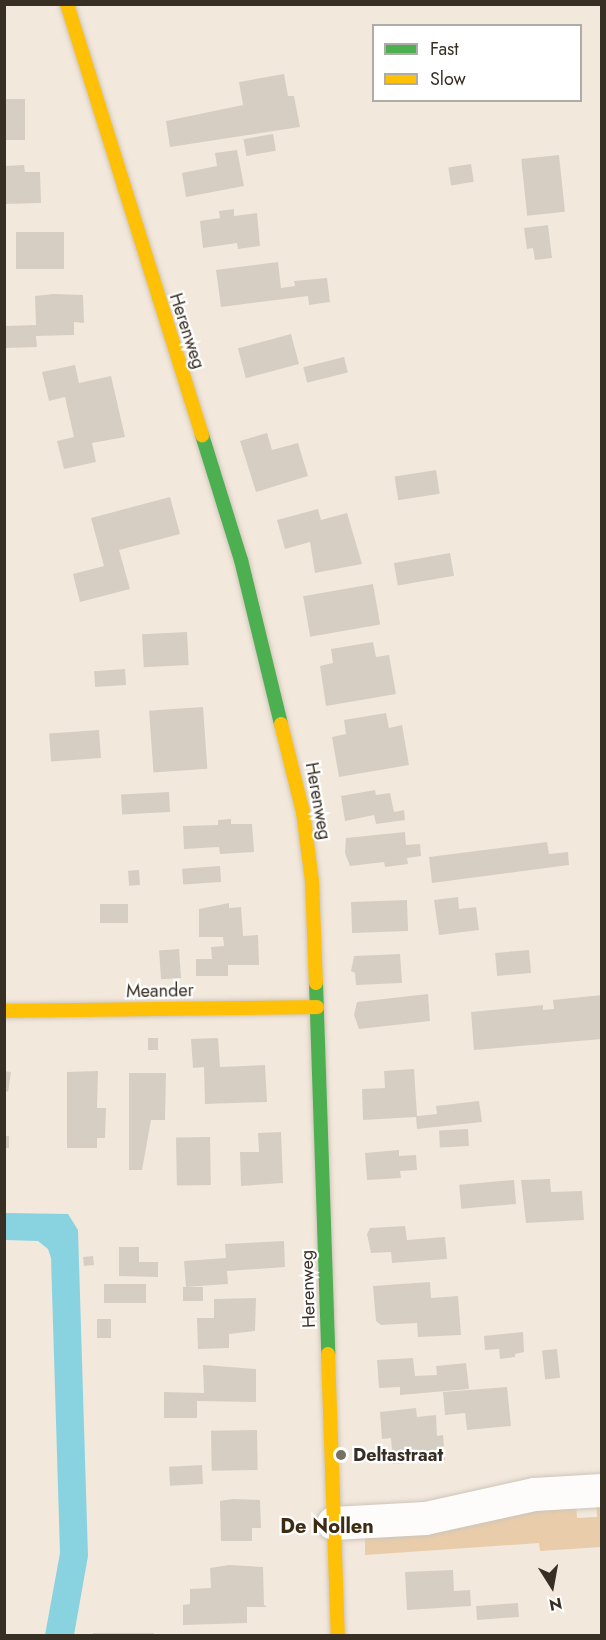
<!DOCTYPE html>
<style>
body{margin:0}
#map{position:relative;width:606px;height:1640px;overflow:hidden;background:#f3e8dc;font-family:Jost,sans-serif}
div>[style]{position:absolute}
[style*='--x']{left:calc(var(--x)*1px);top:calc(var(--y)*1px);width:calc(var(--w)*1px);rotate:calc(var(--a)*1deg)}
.green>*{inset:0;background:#e9cdab}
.water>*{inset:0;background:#89d3e1}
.building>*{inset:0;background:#d7cec3;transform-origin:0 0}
.roads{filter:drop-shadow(0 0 2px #cec5ba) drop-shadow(0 0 2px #cec5ba)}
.street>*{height:33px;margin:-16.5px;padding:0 16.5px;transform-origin:16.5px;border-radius:16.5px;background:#fdfcfa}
.fast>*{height:14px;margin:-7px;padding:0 7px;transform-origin:7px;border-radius:7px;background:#4caf50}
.slow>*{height:14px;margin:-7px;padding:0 7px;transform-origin:7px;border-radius:7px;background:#ffc107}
.dots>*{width:16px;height:16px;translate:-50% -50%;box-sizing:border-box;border:3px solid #fff;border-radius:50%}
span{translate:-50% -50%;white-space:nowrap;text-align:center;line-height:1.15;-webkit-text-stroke:4.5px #fff;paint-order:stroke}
.street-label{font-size:18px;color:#382f24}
.poi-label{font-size:18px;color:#382f24;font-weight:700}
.left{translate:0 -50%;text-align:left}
.neighbourhood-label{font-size:20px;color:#3d2b13;font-weight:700}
.frame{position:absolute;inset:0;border:6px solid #382f24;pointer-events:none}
.legend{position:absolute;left:372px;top:24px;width:210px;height:78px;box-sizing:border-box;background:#fff;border:2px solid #afaca7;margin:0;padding:8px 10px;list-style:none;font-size:18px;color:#382f24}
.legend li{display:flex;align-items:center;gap:12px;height:30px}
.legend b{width:30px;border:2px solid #afaca7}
.north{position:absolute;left:522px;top:1556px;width:60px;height:60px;-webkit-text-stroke:4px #fff;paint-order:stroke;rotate:169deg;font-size:16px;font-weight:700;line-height:24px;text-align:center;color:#382f24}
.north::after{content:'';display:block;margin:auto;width:21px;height:27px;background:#382f24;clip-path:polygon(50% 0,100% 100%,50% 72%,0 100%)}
</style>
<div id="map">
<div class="green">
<i style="clip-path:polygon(596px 1502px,601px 1502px,601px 1547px,540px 1551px,539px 1543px,365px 1555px,365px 1537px,554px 1506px,576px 1504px,577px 1518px,597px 1517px)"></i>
</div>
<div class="water">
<i style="clip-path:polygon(5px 1213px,68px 1214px,78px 1230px,88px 1556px,74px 1635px,45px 1635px,60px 1553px,51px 1258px,48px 1249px,38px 1241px,5px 1240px)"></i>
</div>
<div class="building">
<i style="clip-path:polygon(284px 74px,288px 96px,294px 96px,300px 127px,170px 147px,166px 121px,243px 105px,239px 82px)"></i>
<i style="left:4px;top:99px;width:21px;height:41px"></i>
<i style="left:273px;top:134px;width:17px;height:30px;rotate:80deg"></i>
<i style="clip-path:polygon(237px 150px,244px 186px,186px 197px,182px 173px,217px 166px,215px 153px)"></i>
<i style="left:559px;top:155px;width:57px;height:38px;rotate:84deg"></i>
<i style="left:471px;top:164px;width:18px;height:23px;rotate:81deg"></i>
<i style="clip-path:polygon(24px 165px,25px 172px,40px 172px,41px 203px,4px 204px,4px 166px)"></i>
<i style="clip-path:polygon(234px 209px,234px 216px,257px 213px,260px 246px,238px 249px,237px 243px,203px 248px,200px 221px,220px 218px,219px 211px)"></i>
<i style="clip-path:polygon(548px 225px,552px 258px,535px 260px,533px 248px,527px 249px,524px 228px)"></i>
<i style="left:64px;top:232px;width:37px;height:48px;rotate:90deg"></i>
<i style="clip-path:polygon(278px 262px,281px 288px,295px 286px,294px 281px,327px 278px,330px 302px,309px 305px,308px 296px,221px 307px,216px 270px)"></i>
<i style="clip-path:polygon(53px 294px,83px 295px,84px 323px,74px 322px,74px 335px,36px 336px,37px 347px,4px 348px,4px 326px,36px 325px,35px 296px)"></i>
<i style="left:291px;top:334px;width:31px;height:55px;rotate:75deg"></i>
<i style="left:344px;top:357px;width:16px;height:42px;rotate:76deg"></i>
<i style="clip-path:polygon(75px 365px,79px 383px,111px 376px,125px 437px,92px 443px,96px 462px,64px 469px,57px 441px,74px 437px,65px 397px,49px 401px,42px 372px)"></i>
<i style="clip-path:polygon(267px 433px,272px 450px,298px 443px,308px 476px,256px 492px,240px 441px)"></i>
<i style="left:436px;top:470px;width:24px;height:42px;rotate:81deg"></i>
<i style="clip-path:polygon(170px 497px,180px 534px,119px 550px,130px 589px,80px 602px,73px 574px,104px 566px,91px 518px)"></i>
<i style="clip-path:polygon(318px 509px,321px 520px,347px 513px,362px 564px,315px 573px,310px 542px,285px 549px,277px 520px)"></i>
<i style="left:450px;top:553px;width:23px;height:57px;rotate:80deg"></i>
<i style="left:373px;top:584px;width:41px;height:71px;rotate:80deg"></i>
<i style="left:187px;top:632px;width:33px;height:45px;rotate:87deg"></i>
<i style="clip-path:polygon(373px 642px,376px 657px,389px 655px,396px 694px,326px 706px,320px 666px,333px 663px,331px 649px)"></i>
<i style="left:125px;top:669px;width:16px;height:31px;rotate:86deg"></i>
<i style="left:203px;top:707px;width:62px;height:54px;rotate:86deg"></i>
<i style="clip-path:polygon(386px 713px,389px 728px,402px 725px,409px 765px,339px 777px,332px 737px,346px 734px,344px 720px)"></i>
<i style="left:99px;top:730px;width:28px;height:50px;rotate:86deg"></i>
<i style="clip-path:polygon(375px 790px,376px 795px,390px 793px,394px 812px,404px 810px,405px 820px,376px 824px,374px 815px,345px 821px,341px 796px)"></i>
<i style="left:169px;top:792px;width:20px;height:48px;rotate:87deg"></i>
<i style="clip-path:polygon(231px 819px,231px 824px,252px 824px,254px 852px,220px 854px,219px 847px,184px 849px,183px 826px,218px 825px,218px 820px)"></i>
<i style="clip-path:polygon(405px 832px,406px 845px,420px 844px,421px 856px,407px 858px,408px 864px,385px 867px,384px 862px,350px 866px,345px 853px,346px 838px)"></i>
<i style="clip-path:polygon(547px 842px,549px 854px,568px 852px,569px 865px,432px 883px,429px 857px)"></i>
<i style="left:220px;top:866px;width:16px;height:38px;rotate:86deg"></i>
<i style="left:139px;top:870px;width:15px;height:11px;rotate:86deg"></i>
<i style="clip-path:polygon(458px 897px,459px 909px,476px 907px,479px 930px,439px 935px,434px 900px)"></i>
<i style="left:407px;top:900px;width:31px;height:56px;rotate:88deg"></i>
<i style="clip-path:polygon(229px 903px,229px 908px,241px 907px,243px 936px,258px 935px,259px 965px,228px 965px,228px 976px,196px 976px,196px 959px,212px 959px,211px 947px,224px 946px,223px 937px,199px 937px,199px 909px)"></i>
<i style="left:100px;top:904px;width:28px;height:19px"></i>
<i style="left:179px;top:949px;width:29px;height:20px;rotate:86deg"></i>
<i style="left:529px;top:950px;width:23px;height:34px;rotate:85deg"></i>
<i style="clip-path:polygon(400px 954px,402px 983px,356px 985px,355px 973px,351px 971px,354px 956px)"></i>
<i style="clip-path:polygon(428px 994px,430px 1021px,359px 1029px,354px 1015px,357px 1002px)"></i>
<i style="clip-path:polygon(602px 995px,602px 1039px,474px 1050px,471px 1012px,543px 1005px,543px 1010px,554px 1009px,553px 1000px)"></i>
<i style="left:148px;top:1038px;width:10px;height:12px"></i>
<i style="clip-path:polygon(218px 1038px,220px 1067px,265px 1065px,267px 1102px,205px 1104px,204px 1067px,193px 1068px,191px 1039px)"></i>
<i style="clip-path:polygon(414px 1069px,417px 1116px,437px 1114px,436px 1106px,479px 1101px,482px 1122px,417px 1129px,416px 1117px,363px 1120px,362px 1089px,385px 1088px,384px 1071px)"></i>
<i style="left:4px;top:1071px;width:7px;height:20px;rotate:8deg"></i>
<i style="clip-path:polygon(98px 1071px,97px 1108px,106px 1108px,105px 1138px,97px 1138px,97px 1148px,67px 1148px,67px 1072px)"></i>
<i style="clip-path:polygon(129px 1073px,166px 1073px,165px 1120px,151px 1120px,142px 1170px,129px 1170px)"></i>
<i style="left:468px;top:1129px;width:17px;height:29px;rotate:87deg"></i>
<i style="clip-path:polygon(281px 1132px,283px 1183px,241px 1186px,240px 1152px,259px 1152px,258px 1133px)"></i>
<i style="left:4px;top:1136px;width:5px;height:12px"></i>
<i style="left:210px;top:1137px;width:48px;height:34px;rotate:89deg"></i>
<i style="clip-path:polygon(399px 1150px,399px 1156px,416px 1155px,417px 1170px,400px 1171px,401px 1178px,367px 1180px,365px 1153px)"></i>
<i style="clip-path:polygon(550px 1179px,551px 1192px,582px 1191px,584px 1220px,526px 1223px,521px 1180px)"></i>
<i style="left:514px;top:1180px;width:24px;height:55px;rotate:85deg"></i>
<i style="clip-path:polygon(405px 1226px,407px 1240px,445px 1237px,447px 1259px,392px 1263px,391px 1252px,371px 1253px,367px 1234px,370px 1228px)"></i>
<i style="clip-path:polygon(284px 1241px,285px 1267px,227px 1271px,228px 1284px,186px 1287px,184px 1261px,226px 1258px,225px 1244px)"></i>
<i style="clip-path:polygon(119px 1247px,139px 1247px,139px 1262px,158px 1262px,158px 1277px,119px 1276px)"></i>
<i style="left:93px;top:1256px;width:9px;height:10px;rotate:84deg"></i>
<i style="clip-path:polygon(430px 1282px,431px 1298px,458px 1296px,461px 1335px,418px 1337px,417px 1323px,381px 1325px,376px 1321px,373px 1286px)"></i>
<i style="left:104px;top:1284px;width:42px;height:19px"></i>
<i style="left:203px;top:1287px;width:14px;height:20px;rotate:90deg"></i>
<i style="clip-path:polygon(256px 1298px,255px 1331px,229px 1334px,229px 1348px,198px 1349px,197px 1318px,214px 1318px,214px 1299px)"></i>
<i style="left:97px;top:1319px;width:14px;height:19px"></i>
<i style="clip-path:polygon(523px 1332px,524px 1352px,515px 1354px,515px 1357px,500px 1359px,499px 1349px,485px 1350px,484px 1336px)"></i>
<i style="left:557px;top:1349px;width:29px;height:15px;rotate:84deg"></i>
<i style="clip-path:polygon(413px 1358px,415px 1376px,437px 1375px,436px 1366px,466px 1363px,469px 1389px,400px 1395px,400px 1387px,379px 1388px,377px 1360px)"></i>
<i style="clip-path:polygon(203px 1365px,256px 1369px,256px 1402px,197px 1401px,197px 1418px,164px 1418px,164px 1392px,204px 1393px)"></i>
<i style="clip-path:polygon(507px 1387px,511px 1426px,467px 1430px,465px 1413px,445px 1415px,443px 1392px)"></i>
<i style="clip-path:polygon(416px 1408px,417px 1417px,436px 1415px,437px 1436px,443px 1435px,445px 1460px,393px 1464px,391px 1438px,382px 1439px,380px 1412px)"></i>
<i style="left:257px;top:1430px;width:40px;height:46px;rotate:89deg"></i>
<i style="left:202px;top:1465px;width:19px;height:33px;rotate:87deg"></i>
<i style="clip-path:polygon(233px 1499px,260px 1500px,261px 1528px,252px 1528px,252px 1541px,221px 1541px,220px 1501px)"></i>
<i style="clip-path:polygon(229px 1565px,263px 1567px,264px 1605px,267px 1607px,247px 1607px,247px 1623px,183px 1625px,183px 1605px,190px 1604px,190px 1589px,211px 1588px,210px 1568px)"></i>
<i style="clip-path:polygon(453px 1570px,454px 1591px,470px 1590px,471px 1606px,407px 1610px,405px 1572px)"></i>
<i style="left:518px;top:1603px;width:14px;height:42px;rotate:86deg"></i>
<i style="left:93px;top:1633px;width:61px;height:3px"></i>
</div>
<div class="roads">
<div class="street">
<i style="--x:333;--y:1523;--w:92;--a:-3.1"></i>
<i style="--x:425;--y:1518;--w:112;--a:-12.4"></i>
<i style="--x:534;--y:1494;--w:68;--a:-3.4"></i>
</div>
<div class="fast">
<i style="--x:202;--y:435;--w:131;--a:72.7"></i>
<i style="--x:241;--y:560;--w:169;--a:76.3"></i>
<i style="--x:316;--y:983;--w:371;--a:88.1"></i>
</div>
<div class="slow">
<i style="--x:67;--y:4;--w:452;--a:72.6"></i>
<i style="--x:281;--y:724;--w:91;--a:76"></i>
<i style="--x:303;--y:812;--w:70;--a:82.6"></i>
<i style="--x:312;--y:881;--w:102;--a:87.8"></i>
<i style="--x:4;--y:1011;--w:313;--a:-0.7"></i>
<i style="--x:328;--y:1354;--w:282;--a:88"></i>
</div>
</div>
<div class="dots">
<i style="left:341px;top:1455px;background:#797064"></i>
</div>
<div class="street-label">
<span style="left:187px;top:331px;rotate:72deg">Herenweg</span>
<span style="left:318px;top:801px;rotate:80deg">Herenweg</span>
<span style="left:160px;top:991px;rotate:-1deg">Meander</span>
<span style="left:308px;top:1289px;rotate:-92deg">Herenweg</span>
</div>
<div class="poi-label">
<span class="left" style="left:353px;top:1455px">Deltastraat</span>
</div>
<div class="neighbourhood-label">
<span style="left:327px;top:1526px">De Nollen</span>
</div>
<div class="frame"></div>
<ul class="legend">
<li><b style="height:8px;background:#4caf50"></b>Fast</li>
<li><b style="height:8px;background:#ffc107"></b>Slow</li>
</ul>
<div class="north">N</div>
</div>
